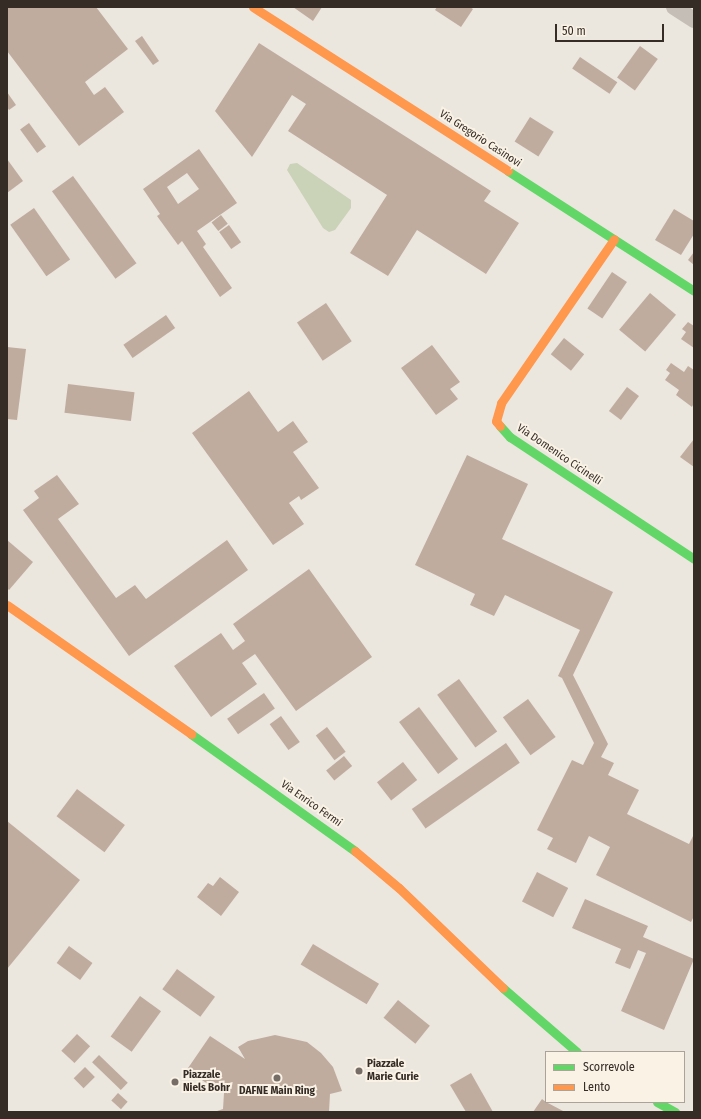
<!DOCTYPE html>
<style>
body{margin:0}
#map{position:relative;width:701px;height:1119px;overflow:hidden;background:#ebe7de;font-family:"Fira Sans Condensed",sans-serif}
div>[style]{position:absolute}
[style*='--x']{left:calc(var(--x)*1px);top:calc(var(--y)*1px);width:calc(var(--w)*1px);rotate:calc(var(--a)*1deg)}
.green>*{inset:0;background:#cad2b8}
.building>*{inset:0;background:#c0ac9f;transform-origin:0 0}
.street>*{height:16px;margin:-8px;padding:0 8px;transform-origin:8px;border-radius:8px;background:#c4beb7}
.fast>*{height:9px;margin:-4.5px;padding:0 4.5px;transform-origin:4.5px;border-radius:4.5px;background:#63d668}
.slow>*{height:9px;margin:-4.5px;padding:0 4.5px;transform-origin:4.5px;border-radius:4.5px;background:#ff974d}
.dots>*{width:11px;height:11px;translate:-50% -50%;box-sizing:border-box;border:2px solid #f9f2e5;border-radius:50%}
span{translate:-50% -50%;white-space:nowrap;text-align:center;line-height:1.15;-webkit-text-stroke:4px #f9f2e5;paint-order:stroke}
.street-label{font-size:11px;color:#352c26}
.poi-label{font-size:11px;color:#352c26;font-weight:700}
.left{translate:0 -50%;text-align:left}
.frame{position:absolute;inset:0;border:8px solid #352c26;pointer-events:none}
.legend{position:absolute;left:545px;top:1051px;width:140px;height:52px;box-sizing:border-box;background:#f9f2e5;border:1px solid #aba399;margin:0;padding:5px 7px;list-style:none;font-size:12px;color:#352c26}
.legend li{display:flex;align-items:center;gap:8px;height:20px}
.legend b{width:20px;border:1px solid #aba399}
.scale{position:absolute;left:555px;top:24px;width:109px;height:18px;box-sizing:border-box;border:2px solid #352c26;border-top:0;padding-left:5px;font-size:12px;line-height:14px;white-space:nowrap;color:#352c26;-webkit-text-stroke:3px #f9f2e5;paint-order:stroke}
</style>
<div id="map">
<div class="green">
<i style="clip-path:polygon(297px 163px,351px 200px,351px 208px,335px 230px,329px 232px,323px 228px,287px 170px,290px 164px)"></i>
</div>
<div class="building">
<i style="clip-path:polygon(7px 7px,96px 7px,128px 49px,85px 82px,94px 95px,105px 87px,124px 112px,79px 146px,7px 51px)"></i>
<i style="clip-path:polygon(293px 7px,322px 7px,313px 21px)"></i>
<i style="clip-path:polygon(437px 7px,470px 7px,473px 9px,461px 27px,435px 10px)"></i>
<i style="clip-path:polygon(142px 36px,159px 61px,153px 65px,135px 41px)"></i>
<i style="clip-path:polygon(259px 43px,491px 191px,484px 201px,519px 223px,486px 274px,417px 230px,388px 276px,350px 253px,387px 195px,288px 131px,306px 104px,292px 95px,252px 157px,215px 111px)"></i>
<i style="left:640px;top:46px;width:22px;height:39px;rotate:36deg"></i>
<i style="left:580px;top:57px;width:45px;height:14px;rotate:34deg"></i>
<i style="clip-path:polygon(7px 92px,16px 105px,9px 110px,7px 107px)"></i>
<i style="left:530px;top:117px;width:28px;height:29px;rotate:32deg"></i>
<i style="left:29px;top:123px;width:29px;height:11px;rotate:54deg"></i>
<i style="clip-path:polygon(evenodd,199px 149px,237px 203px,197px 231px,206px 244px,203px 247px,232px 288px,220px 297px,182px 241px,178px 245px,157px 216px,160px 214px,143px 189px,199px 149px,187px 173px,199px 189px,178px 204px,167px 187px,187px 173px)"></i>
<i style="clip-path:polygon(7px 159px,23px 181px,7px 193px)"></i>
<i style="left:73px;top:176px;width:108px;height:26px;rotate:54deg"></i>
<i style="left:34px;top:208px;width:63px;height:29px;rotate:55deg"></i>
<i style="clip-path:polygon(674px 209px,694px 221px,694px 234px,681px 255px,655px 240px)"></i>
<i style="left:221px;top:215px;width:11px;height:12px;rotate:52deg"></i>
<i style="left:229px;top:225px;width:21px;height:12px;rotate:55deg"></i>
<i style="clip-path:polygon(694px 252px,694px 265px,688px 260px)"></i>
<i style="left:612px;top:272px;width:18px;height:44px;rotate:34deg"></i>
<i style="left:650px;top:293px;width:34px;height:48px;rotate:40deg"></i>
<i style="left:326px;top:303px;width:46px;height:35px;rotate:56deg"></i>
<i style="left:166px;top:315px;width:16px;height:52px;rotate:55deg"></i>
<i style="clip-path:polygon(688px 322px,694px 326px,694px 348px,681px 339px,686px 332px,682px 329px)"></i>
<i style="left:564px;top:338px;width:26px;height:21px;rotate:39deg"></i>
<i style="clip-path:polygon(432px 345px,460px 382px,450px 389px,458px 399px,436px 415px,401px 368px)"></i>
<i style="clip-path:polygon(7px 347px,26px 349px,17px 420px,7px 419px)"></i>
<i style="clip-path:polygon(671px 363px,684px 372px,688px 366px,694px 370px,694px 403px,692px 407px,676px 395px,679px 390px,665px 380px,670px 373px,666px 370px)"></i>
<i style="left:68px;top:384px;width:67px;height:29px;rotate:7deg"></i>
<i style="left:627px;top:387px;width:15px;height:30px;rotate:37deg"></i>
<i style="clip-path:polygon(249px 391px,278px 432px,293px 421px,308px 442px,293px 452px,319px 488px,301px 500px,299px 496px,289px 503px,304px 524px,273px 545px,192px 433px)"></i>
<i style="clip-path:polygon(694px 439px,694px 467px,680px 457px)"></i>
<i style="clip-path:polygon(467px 455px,528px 484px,502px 539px,613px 592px,573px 675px,608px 744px,601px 757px,614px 763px,608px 775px,639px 790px,627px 814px,689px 844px,694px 834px,694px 916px,691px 922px,596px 875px,610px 847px,589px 836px,576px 863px,547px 849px,553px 838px,537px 830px,572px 760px,583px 765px,594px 743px,562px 678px,558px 676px,580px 630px,505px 595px,494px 616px,470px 605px,475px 594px,415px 565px)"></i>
<i style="clip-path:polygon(57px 475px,79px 504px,58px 519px,116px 598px,135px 585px,146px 599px,227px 540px,248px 570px,129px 656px,23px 510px,39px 498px,34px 491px)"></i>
<i style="clip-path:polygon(7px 540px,33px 562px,9px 590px,7px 588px)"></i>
<i style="clip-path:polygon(309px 569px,372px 657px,296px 711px,255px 654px,242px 663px,257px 684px,211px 717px,174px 666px,221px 633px,233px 650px,245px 641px,233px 624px)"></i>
<i style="left:459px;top:679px;width:65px;height:27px;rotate:54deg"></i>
<i style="left:264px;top:693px;width:19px;height:45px;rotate:55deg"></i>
<i style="left:528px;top:699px;width:47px;height:31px;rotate:54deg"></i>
<i style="left:419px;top:707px;width:65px;height:25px;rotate:53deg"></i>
<i style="left:281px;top:716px;width:32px;height:14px;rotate:54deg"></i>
<i style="left:327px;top:727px;width:31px;height:14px;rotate:53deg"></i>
<i style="left:506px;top:743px;width:24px;height:115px;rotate:55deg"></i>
<i style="left:344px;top:756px;width:13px;height:23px;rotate:51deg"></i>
<i style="left:403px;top:762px;width:23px;height:33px;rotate:52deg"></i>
<i style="left:77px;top:789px;width:60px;height:34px;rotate:37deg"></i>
<i style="clip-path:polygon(7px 821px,80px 880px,7px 969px)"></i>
<i style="left:537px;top:872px;width:35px;height:33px;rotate:27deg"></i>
<i style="clip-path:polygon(220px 877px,239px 892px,221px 916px,197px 897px,208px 883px,213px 886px)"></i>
<i style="clip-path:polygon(585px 899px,648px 926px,643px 937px,694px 959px,664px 1030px,621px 1011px,646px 953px,638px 950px,630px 969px,615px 963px,621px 949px,572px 928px)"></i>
<i style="left:313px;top:944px;width:77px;height:24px;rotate:31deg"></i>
<i style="left:69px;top:946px;width:29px;height:21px;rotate:36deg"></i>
<i style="left:177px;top:969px;width:47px;height:25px;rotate:36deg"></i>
<i style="left:140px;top:996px;width:26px;height:50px;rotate:36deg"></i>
<i style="left:398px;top:1000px;width:41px;height:23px;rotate:39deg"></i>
<i style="left:77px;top:1034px;width:18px;height:23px;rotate:43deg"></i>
<i style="clip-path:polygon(275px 1035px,307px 1042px,321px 1053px,333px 1067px,342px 1091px,330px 1094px,329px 1112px,214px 1112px,223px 1109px,224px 1093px,186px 1071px,210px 1036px,245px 1059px,238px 1047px,248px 1041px)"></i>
<i style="left:99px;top:1055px;width:40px;height:10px;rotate:44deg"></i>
<i style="left:85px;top:1067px;width:14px;height:16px;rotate:45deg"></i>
<i style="clip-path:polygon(471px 1073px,493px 1112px,466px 1112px,450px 1085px)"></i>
<i style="left:118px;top:1093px;width:13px;height:10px;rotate:42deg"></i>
<i style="clip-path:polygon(542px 1099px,546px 1102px,565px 1112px,533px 1112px)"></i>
</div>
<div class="street">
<i style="--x:674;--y:7;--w:24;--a:33"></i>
</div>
<div class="fast">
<i style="--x:508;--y:171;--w:221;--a:32.8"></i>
<i style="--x:500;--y:426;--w:15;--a:48"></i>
<i style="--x:510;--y:437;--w:221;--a:33.5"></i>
<i style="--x:191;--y:734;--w:201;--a:35.5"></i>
<i style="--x:503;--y:988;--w:98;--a:40.9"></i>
<i style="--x:657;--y:1102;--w:21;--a:29"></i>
</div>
<div class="slow">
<i style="--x:253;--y:7;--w:303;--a:32.7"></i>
<i style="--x:500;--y:426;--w:6;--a:-129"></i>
<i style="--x:496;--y:421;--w:19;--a:-74"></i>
<i style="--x:501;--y:403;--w:199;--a:-55.4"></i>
<i style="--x:7;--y:605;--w:225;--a:35"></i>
<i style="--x:355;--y:851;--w:57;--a:40.1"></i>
<i style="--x:399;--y:888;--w:144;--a:43.9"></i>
</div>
<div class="dots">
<i style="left:359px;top:1071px;background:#756d66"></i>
<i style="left:277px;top:1078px;background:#756d66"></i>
<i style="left:175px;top:1082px;background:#756d66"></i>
</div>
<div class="street-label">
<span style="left:480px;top:139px;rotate:33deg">Via Gregorio Casinovi</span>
<span style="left:559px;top:455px;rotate:34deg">Via Domenico Cicinelli</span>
<span style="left:311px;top:804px;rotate:35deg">Via Enrico Fermi</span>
</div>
<div class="poi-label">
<span class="left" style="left:367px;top:1071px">Piazzale<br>Marie Curie</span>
<span class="left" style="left:183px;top:1082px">Piazzale<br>Niels Bohr</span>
<span style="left:277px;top:1091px">DAFNE Main Ring</span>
</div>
<div class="frame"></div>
<ul class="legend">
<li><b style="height:5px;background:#63d668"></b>Scorrevole</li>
<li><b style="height:5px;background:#ff974d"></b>Lento</li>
</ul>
<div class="scale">50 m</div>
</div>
